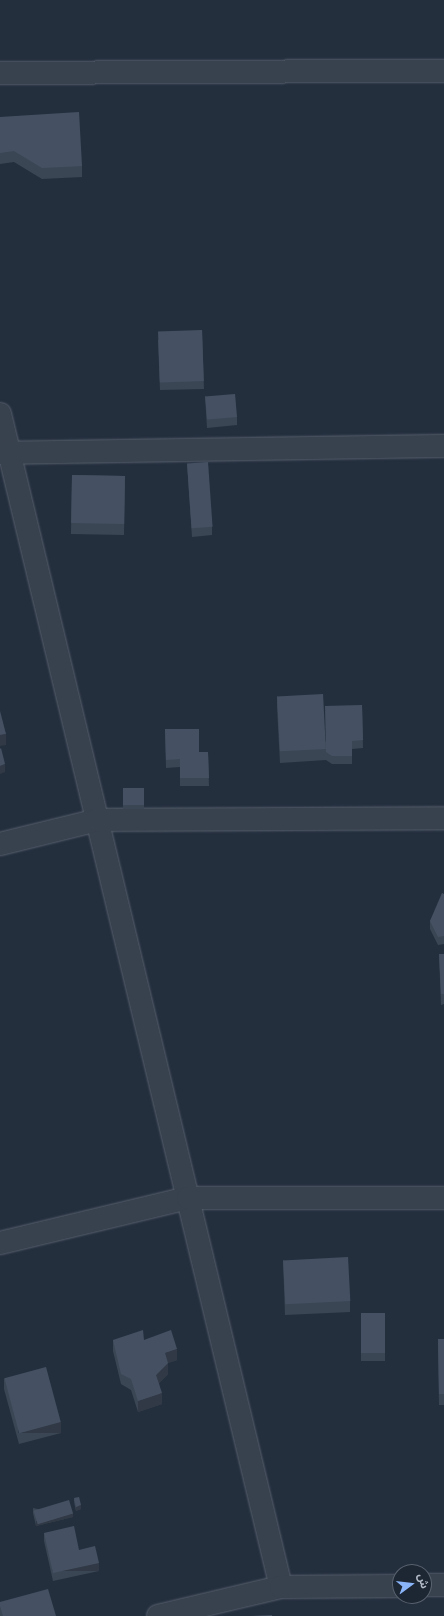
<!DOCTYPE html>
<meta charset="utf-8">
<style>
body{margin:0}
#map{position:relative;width:444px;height:1616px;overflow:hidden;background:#242f3e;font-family:Signika,"Noto Sans Arabic",sans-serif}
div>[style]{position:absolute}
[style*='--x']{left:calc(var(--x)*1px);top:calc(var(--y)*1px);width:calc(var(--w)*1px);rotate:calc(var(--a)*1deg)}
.roads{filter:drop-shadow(0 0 1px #565f6c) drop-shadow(0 0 1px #565f6c)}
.street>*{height:22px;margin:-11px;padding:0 11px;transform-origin:11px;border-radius:11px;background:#38414e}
.wall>*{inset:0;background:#3b4654;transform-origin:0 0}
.shaded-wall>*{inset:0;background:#303945;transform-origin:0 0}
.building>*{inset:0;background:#455162;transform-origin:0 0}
span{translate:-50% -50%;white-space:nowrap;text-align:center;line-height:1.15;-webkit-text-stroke:3px #1d2633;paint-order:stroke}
.north{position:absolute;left:392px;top:1564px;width:40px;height:40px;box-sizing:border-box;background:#1d2633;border:1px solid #59626f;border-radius:50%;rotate:75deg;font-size:11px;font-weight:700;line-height:16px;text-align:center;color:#b4bcc9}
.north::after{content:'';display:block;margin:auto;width:14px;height:18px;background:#8ab4f8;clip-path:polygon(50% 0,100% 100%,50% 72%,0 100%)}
</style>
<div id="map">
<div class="roads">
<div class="street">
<i style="--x:0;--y:73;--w:444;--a:-0.3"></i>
<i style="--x:0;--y:414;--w:1206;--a:76.53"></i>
<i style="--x:0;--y:453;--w:444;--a:-0.9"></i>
<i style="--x:0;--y:844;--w:101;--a:-13.8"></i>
<i style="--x:98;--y:820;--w:346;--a:-0.3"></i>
<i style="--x:0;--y:1243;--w:193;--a:-13.5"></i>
<i style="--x:188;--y:1198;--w:256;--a:0"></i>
<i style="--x:424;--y:1585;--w:20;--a:0"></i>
<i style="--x:158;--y:1616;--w:126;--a:-13.3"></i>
<i style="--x:281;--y:1587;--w:119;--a:-0.5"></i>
</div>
</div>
<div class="wall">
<i style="clip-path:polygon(0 117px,82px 166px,82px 177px,42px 179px,14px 162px,0 164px)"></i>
<i style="clip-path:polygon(202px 330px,204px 389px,160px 390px,158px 340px)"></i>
<i style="clip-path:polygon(205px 396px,237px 417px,237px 425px,207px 428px)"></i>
<i style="clip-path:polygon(187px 463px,212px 527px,212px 535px,192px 537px)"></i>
<i style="left:72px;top:475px;width:53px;height:59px;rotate:1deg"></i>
<i style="clip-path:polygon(277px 696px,326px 742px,362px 705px,363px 748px,352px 749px,352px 764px,332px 764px,326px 760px,280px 763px,277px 707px)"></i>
<i style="clip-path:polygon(165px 729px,199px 752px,208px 752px,209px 786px,180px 786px,180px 767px,166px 768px)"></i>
<i style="left:144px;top:788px;width:21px;height:21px;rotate:90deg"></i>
<i style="clip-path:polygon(444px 894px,444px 944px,438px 945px,430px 929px,430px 921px)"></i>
<i style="clip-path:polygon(439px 954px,444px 954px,444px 1004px,441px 1005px)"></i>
<i style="clip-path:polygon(283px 1260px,350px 1301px,350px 1312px,285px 1315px)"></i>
<i style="left:361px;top:1313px;width:24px;height:48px"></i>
<i style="clip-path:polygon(438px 1339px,444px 1339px,444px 1405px,439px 1405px)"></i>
<i style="clip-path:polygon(113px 1340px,144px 1340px,177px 1360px,168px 1363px,168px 1374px,159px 1383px,162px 1404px,138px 1412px,131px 1390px,121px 1384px,113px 1351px)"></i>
<i style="clip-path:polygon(4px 1378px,61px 1433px,19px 1444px,4px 1389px)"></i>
<i style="clip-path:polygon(74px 1498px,81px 1509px,76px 1511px,74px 1502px)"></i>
<i style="clip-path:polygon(33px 1508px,73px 1517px,36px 1526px,33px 1513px)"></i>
<i style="clip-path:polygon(44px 1533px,79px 1550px,99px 1571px,53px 1581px,44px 1541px)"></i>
<i style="clip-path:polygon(0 1602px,56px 1616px,0 1616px)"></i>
</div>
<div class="shaded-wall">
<i style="clip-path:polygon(6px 734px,6px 745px,0 746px,0 735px)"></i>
<i style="clip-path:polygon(5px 764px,5px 772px,0 774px,0 766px)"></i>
<i style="clip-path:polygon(177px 1349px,177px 1360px,165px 1364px,165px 1353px)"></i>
<i style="clip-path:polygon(168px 1363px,168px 1374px,156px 1386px,156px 1375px)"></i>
<i style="clip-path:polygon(162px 1393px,162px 1404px,138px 1412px,138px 1401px)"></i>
<i style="left:61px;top:1422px;width:11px;height:43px;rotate:90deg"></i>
<i style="clip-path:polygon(81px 1505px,81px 1509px,76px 1511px,76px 1507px)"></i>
<i style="clip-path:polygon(73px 1513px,73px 1517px,36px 1526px,36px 1521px)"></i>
<i style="left:99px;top:1563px;width:8px;height:47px;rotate:90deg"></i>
</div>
<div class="building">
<i style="clip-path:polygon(79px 112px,82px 166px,42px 168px,14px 151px,0 153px,0 117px)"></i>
<i style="left:202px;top:330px;width:51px;height:44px;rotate:88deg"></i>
<i style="left:235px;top:394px;width:23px;height:30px;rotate:85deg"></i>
<i style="left:208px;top:462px;width:65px;height:21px;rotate:86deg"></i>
<i style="left:72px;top:475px;width:53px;height:48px;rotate:1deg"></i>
<i style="left:323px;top:694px;width:55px;height:46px;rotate:87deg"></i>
<i style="clip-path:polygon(362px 705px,363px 740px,352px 741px,352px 756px,332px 756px,326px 752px,325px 706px)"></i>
<i style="clip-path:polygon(0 711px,6px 734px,0 735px)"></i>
<i style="clip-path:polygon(165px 729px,199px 729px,199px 752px,208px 752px,209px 778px,180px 778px,180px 759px,166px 760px)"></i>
<i style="clip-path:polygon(1px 748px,5px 764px,0 766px,0 749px)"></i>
<i style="left:144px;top:788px;width:17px;height:21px;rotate:90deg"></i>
<i style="clip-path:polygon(442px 893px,444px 894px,444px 936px,438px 937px,430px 921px)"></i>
<i style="clip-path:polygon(439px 954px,444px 954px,444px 994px,441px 994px)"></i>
<i style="left:348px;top:1257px;width:44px;height:65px;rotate:87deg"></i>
<i style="left:361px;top:1313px;width:24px;height:40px"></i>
<i style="clip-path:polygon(143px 1330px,144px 1340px,171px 1330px,177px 1349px,165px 1353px,168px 1363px,156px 1375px,162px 1393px,138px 1401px,131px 1379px,121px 1374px,113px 1340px)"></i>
<i style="clip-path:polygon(438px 1339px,444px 1339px,444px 1394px,439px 1394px)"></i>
<i style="left:46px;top:1367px;width:57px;height:43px;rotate:75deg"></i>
<i style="clip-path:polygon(79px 1497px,81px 1505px,76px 1507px,74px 1498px)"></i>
<i style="left:69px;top:1500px;width:14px;height:37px;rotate:73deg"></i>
<i style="clip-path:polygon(74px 1526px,79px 1550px,95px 1546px,99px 1563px,53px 1573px,44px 1533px)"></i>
<i style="clip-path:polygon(48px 1589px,56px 1616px,3px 1616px,0 1606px,0 1602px)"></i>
<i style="clip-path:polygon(272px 1615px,272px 1616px,251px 1616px)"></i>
</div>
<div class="north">ش</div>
</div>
